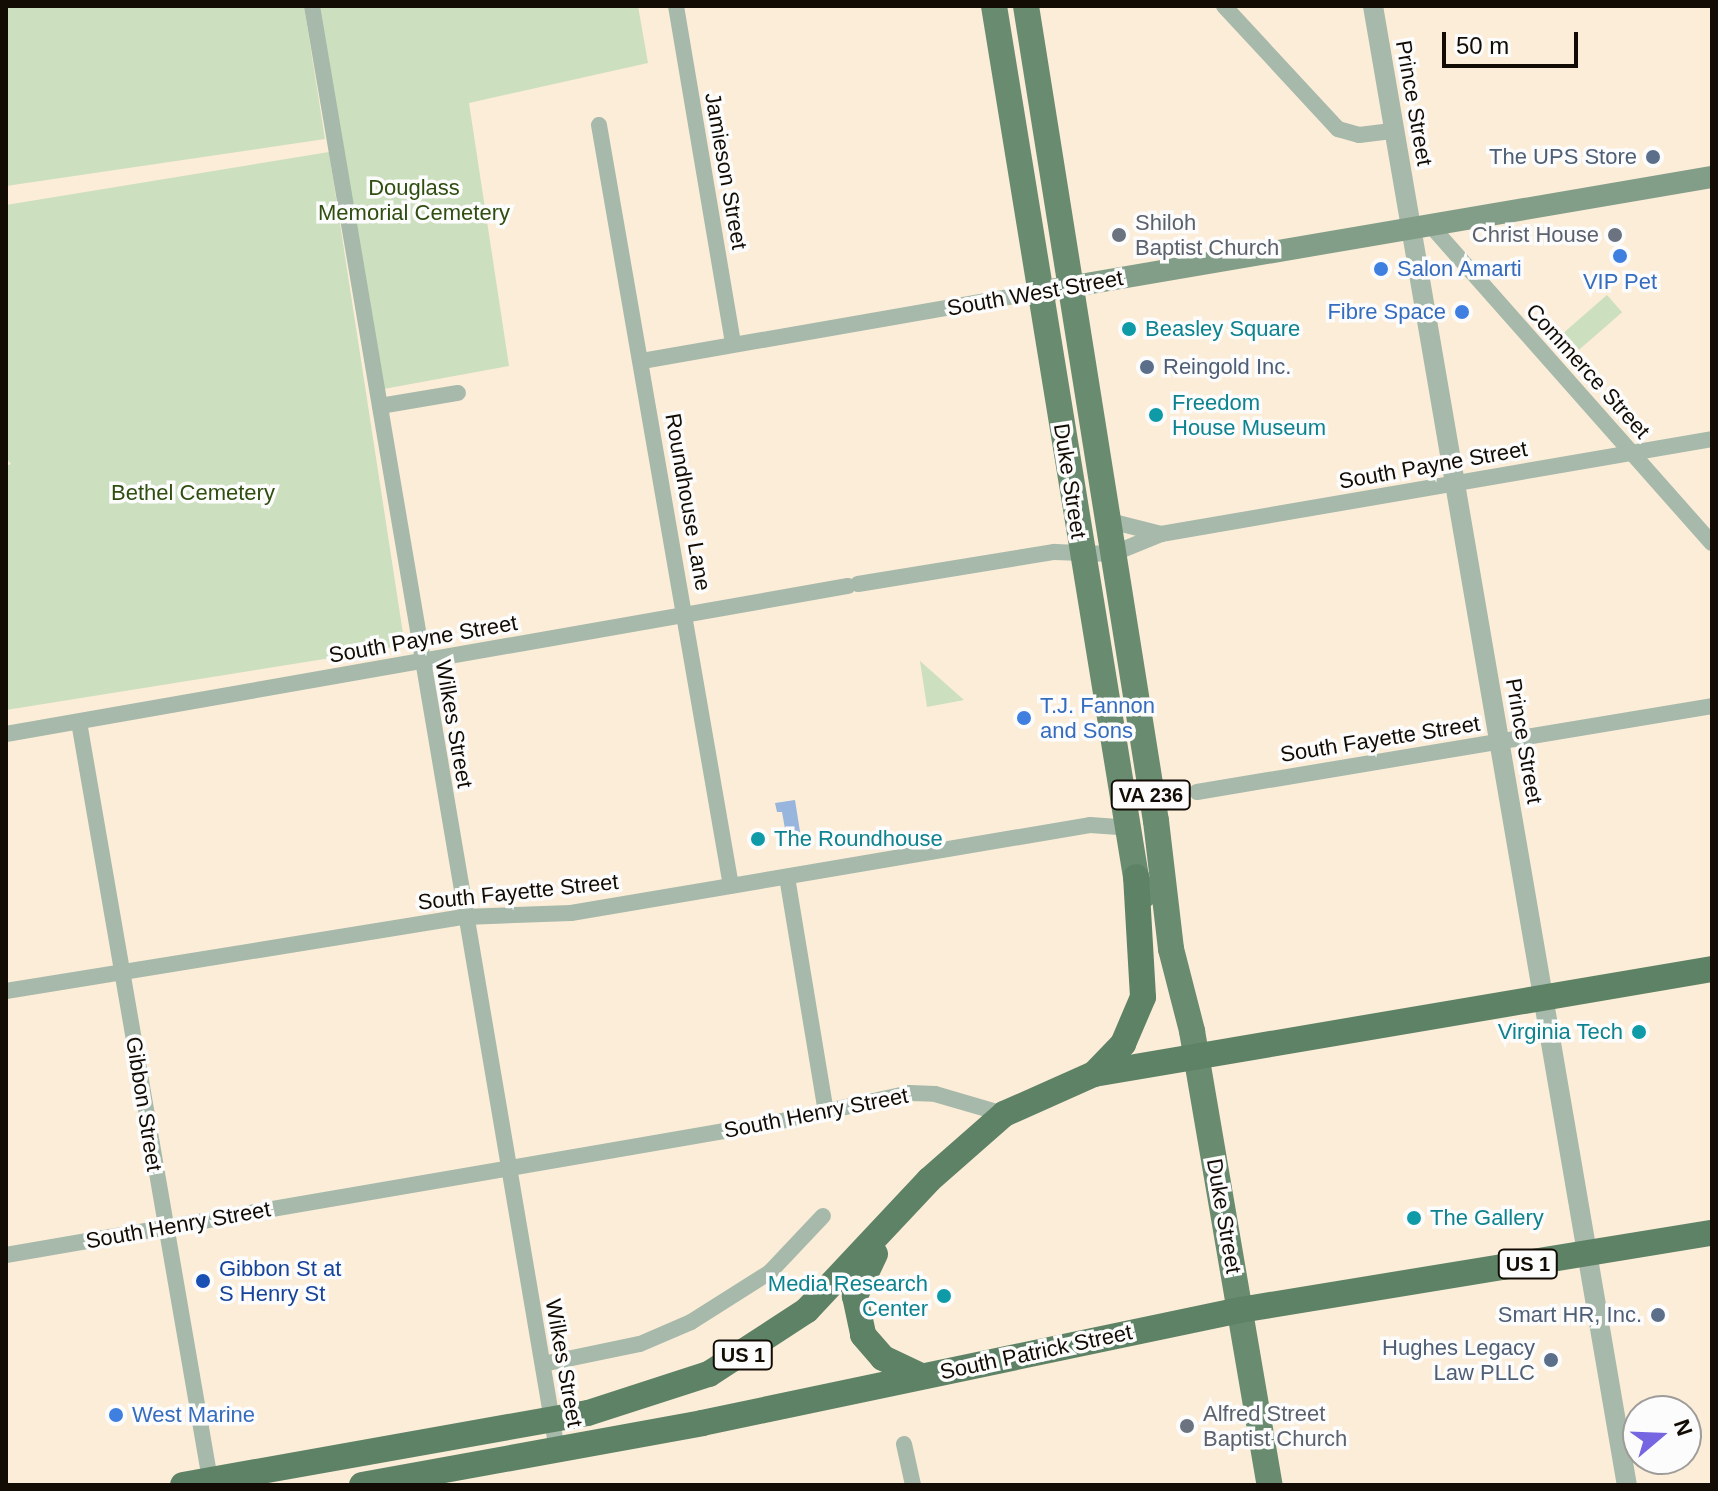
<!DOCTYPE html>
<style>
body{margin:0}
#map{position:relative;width:1718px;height:1491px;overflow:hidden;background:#fcedd8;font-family:Arial,sans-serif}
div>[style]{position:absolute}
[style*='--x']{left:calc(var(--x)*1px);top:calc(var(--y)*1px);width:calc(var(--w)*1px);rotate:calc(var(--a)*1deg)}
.green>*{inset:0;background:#ccdfbf;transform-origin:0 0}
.water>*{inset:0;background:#97b5dd}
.minor>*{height:16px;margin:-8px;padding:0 8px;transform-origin:8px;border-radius:8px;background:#a6b9aa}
.tertiary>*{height:20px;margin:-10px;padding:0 10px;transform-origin:10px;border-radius:10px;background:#a6b9aa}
.secondary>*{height:22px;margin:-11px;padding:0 11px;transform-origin:11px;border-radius:11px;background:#839e88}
.primary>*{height:26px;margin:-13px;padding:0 13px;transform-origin:13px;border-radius:13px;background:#698b70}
.trunk>*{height:26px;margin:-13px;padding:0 13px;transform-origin:13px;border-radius:13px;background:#5e8266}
.dots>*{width:22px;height:22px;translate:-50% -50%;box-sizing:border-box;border:4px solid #fcfcfc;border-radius:50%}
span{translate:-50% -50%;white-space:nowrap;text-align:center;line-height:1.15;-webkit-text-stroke:7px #fcfcfc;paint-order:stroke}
.shield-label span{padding:2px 6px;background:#fcfcfc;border:2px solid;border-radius:6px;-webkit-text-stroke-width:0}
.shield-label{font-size:20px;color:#120c04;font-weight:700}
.street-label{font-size:22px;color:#120c04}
.service-label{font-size:22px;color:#4e5e75}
.right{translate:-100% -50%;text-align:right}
.left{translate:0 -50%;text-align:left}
.park-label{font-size:22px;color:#2f4e10}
.worship-label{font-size:22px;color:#5b616d}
.shop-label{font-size:22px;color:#366cbe}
.culture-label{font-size:22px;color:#0d838f}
.transit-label{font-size:22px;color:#164399}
.frame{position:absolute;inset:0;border:8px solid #120c04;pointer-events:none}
.north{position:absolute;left:1622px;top:1395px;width:80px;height:80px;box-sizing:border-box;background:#fcfcfc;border:2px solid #9e9c99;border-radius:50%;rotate:71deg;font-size:22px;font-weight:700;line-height:32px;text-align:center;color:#120c04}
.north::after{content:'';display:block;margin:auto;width:28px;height:36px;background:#7766e1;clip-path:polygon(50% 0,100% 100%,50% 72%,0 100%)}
.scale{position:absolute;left:1442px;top:32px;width:136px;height:36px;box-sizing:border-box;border:4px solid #120c04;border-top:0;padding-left:10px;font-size:24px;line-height:28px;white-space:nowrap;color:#120c04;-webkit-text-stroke:6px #fcfcfc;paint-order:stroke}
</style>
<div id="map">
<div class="green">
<i style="clip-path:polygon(6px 6px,304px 6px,325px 139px,6px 186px)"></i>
<i style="clip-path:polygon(312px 6px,638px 6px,648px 63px,469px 103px,509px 366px,378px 390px)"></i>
<i style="clip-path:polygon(329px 152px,404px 640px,387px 649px,6px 710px,6px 466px,11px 464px,6px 458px,6px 205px)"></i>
<i style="left:1607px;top:295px;width:23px;height:57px;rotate:49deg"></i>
<i style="clip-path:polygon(920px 661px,964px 700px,927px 707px)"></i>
</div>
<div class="water">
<i style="clip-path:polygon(795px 800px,801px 838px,787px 840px,782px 812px,777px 812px,775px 803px)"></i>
</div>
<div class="minor">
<i style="--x:312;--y:6;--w:1465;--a:80.37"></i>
<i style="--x:676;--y:6;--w:343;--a:80.4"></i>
<i style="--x:1224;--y:6;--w:168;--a:47.2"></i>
<i style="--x:1338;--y:129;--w:22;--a:16"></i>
<i style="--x:1359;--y:135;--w:35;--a:-7"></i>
<i style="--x:599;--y:125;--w:772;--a:80.16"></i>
<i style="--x:1432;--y:227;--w:422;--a:48.5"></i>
<i style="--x:642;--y:361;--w:403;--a:-9.9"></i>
<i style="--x:380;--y:406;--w:79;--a:-9.5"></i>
<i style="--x:1106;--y:520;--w:57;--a:14.3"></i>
<i style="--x:1161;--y:534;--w:559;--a:-9.78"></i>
<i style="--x:858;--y:584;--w:199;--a:-9.3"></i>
<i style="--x:1054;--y:552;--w:58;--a:2"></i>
<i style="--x:1112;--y:554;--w:53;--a:-22.2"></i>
<i style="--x:79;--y:722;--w:769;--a:80.19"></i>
<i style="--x:6;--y:734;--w:855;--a:-9.97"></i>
<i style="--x:1197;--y:792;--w:522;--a:-9.48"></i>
<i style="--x:787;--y:877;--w:239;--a:80.6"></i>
<i style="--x:6;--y:991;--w:465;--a:-9.2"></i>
<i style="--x:465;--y:917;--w:106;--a:-2.2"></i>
<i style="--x:571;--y:913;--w:526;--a:-9.62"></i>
<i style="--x:1090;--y:825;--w:39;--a:4"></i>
<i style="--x:6;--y:1255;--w:782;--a:-9.79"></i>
<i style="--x:777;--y:1122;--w:136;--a:-12.3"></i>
<i style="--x:910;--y:1093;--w:25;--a:2"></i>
<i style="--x:935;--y:1094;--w:72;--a:16.2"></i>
<i style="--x:543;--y:1364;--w:99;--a:-11.7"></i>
<i style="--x:640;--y:1344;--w:56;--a:-23.3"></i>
<i style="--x:691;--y:1322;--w:93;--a:-32.3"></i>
<i style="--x:770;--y:1272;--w:77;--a:-46.6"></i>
<i style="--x:904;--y:1444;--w:42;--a:77.6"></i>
</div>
<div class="tertiary">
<i style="--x:1373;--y:6;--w:1501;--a:80.26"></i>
</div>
<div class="secondary">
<i style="--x:1039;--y:292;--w:683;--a:-9.7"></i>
</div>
<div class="primary">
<i style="--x:994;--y:6;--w:882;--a:80.74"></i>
<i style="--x:1136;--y:877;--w:20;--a:70"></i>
<i style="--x:1026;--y:6;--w:825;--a:80.94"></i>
<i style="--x:1156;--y:821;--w:129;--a:83.3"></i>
<i style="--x:1171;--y:949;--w:85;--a:75.6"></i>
<i style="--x:1192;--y:1031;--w:461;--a:80.3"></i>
</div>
<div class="trunk">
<i style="--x:1094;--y:1074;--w:42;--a:-46"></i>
<i style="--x:1123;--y:1044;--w:51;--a:-66.9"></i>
<i style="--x:1143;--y:997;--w:120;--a:-93.3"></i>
<i style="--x:875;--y:1254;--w:47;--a:115.5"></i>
<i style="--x:855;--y:1296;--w:40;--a:78"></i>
<i style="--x:863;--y:1335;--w:30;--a:49"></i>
<i style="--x:883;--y:1358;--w:42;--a:25.3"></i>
<i style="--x:183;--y:1485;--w:411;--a:-10.1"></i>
<i style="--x:588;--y:1413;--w:127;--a:-17.9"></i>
<i style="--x:709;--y:1374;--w:117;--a:-33.1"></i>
<i style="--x:807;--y:1310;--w:178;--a:-46.8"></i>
<i style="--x:929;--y:1180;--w:100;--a:-41.3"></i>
<i style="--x:1004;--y:1114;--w:98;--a:-24"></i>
<i style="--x:1094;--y:1074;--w:627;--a:-9.64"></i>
<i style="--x:362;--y:1485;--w:346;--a:-10.3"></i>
<i style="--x:702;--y:1423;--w:550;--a:-11.86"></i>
<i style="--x:1240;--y:1310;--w:478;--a:-9.3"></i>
</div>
<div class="dots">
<i style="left:1653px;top:157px;background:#5c6f8a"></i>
<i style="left:1119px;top:235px;background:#6b7280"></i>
<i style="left:1615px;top:235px;background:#6b7280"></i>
<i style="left:1620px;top:256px;background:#3f7fe0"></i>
<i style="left:1381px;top:269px;background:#3f7fe0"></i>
<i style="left:1462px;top:312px;background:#3f7fe0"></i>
<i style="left:1129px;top:329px;background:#0f9aa8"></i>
<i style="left:1147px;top:367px;background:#5c6f8a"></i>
<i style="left:1156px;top:415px;background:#0f9aa8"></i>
<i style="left:1024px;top:718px;background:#3f7fe0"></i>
<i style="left:758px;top:839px;background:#0f9aa8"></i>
<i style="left:1639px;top:1032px;background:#0f9aa8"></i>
<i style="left:1414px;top:1218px;background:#0f9aa8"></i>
<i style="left:203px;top:1281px;background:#1a4fb4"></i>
<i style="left:944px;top:1296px;background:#0f9aa8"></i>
<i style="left:1658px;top:1315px;background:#5c6f8a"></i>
<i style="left:1551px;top:1360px;background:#5c6f8a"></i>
<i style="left:116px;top:1415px;background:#3f7fe0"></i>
<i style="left:1187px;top:1426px;background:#6b7280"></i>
</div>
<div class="shield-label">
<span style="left:1151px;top:795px">VA 236</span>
<span style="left:1528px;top:1264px">US 1</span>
<span style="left:743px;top:1355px">US 1</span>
</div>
<div class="street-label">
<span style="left:1414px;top:103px;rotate:80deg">Prince Street</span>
<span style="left:726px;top:171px;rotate:80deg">Jamieson Street</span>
<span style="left:1035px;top:293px;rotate:-10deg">South West Street</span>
<span style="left:1588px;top:371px;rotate:48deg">Commerce Street</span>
<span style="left:1433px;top:465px;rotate:-10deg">South Payne Street</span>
<span style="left:1070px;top:481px;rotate:81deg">Duke Street</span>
<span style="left:688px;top:502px;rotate:80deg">Roundhouse Lane</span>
<span style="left:423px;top:639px;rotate:-10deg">South Payne Street</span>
<span style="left:454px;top:724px;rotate:80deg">Wilkes Street</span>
<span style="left:1380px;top:739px;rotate:-9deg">South Fayette Street</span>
<span style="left:1524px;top:741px;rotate:80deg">Prince Street</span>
<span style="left:518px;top:892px;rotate:-6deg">South Fayette Street</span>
<span style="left:144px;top:1104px;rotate:81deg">Gibbon Street</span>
<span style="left:816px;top:1113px;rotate:-11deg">South Henry Street</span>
<span style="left:1224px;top:1216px;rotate:80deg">Duke Street</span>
<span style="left:178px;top:1225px;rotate:-10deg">South Henry Street</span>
<span style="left:1036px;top:1352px;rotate:-12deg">South Patrick Street</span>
<span style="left:564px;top:1363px;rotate:80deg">Wilkes Street</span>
</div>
<div class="service-label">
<span class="right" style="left:1637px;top:157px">The UPS Store</span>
<span class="left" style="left:1163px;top:367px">Reingold Inc.</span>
<span class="right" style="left:1642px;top:1315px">Smart HR, Inc.</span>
<span class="right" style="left:1535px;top:1360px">Hughes Legacy<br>Law PLLC</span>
</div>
<div class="park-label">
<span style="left:414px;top:200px">Douglass<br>Memorial Cemetery</span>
<span style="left:193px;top:493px">Bethel Cemetery</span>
</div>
<div class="worship-label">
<span class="left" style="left:1135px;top:235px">Shiloh<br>Baptist Church</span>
<span class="right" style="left:1599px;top:235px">Christ House</span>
<span class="left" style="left:1203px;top:1426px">Alfred Street<br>Baptist Church</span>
</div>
<div class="shop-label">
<span class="left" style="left:1397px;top:269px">Salon Amarti</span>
<span style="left:1620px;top:282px">VIP Pet</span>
<span class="right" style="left:1446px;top:312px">Fibre Space</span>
<span class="left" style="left:1040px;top:718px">T.J. Fannon<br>and Sons</span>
<span class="left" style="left:132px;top:1415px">West Marine</span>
</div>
<div class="culture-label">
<span class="left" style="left:1145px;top:329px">Beasley Square</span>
<span class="left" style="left:1172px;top:415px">Freedom<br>House Museum</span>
<span class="left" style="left:774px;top:839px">The Roundhouse</span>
<span class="right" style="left:1623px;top:1032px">Virginia Tech</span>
<span class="left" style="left:1430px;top:1218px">The Gallery</span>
<span class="right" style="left:928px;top:1296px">Media Research<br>Center</span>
</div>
<div class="transit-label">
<span class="left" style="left:219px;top:1281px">Gibbon St at<br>S Henry St</span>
</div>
<div class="frame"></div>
<div class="north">N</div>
<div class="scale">50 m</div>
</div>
